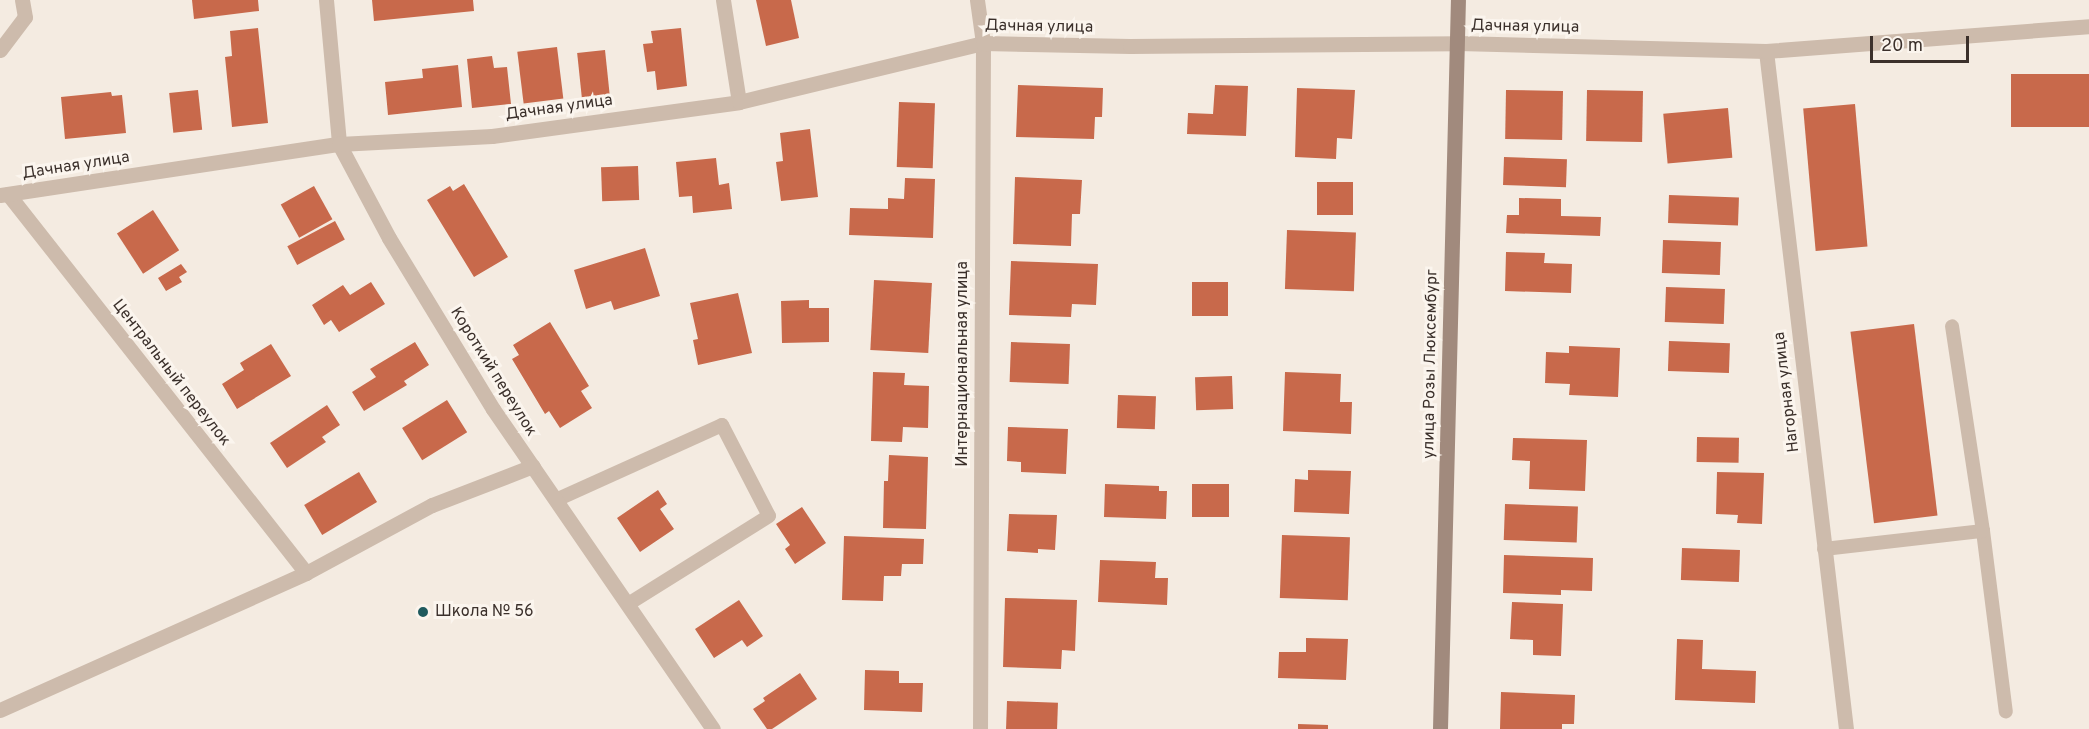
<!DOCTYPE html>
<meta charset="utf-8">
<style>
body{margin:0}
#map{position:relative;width:2089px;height:729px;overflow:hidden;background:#f4ebe1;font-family:Overpass,sans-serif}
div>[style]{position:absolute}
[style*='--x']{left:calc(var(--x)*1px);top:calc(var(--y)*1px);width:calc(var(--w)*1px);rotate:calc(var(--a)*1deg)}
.building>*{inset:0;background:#c8694b;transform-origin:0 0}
.lane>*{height:14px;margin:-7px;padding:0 7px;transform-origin:7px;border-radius:7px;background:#cdbbac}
.street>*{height:15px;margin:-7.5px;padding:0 7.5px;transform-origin:7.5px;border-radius:7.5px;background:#cdbbac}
.secondary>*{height:15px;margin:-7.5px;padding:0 7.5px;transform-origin:7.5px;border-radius:7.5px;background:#a18a7d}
.dots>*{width:16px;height:16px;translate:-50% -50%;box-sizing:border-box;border:3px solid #fbf5ee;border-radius:50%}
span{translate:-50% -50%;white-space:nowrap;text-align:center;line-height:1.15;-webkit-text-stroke:6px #fbf5ee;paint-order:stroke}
.street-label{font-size:16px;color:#3b302b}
.poi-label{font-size:16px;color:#3b302b}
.left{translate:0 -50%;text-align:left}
.scale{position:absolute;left:1870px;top:36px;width:99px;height:27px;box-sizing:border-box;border:3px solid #3b302b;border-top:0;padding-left:8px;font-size:18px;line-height:21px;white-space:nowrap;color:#3b302b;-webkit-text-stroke:4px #fbf5ee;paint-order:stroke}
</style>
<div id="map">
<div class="building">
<i style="clip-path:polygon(192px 0,258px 0,259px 11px,194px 19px)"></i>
<i style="clip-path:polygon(372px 0,473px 0,474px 11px,374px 21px)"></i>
<i style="clip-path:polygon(756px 0,791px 0,799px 38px,766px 46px)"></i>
<i style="clip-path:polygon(258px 28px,268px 123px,232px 127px,225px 57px,232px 56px,230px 31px)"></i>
<i style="clip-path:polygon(681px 28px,687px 86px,657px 90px,655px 71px,647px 72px,643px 44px,653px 43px,651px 31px)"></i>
<i style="left:557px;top:47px;width:52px;height:40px;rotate:83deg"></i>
<i style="left:605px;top:50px;width:46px;height:28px;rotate:84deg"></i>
<i style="clip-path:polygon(492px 56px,494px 68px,507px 67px,511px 104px,472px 108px,467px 59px)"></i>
<i style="clip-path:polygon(458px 65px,462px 107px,388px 115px,385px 82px,423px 78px,422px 69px)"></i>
<i style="left:2089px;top:74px;width:53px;height:78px;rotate:90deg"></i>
<i style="clip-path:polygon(1018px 85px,1103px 88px,1102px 117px,1095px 117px,1094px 139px,1016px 137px)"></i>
<i style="clip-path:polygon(1215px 85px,1248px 86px,1246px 136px,1187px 134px,1188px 113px,1213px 114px)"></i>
<i style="clip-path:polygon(1297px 88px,1355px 90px,1352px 139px,1337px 138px,1336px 159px,1295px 157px)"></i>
<i style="left:198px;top:90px;width:40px;height:29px;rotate:84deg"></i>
<i style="left:1506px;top:90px;width:57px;height:49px;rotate:1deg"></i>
<i style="left:1587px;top:90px;width:56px;height:51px;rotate:1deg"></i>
<i style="clip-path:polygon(111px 92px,112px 96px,122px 95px,126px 133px,65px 139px,61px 97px)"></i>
<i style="left:899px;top:102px;width:36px;height:65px;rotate:2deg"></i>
<i style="left:1855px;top:104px;width:143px;height:52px;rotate:85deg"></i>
<i style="left:1728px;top:108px;width:50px;height:65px;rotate:85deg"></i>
<i style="clip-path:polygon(810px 129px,818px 197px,781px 201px,776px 162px,783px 161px,780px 133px)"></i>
<i style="left:1504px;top:157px;width:63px;height:28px;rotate:2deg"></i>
<i style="clip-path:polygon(716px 158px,719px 185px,729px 183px,732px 209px,693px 213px,692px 196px,679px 197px,676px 162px)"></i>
<i style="left:638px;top:166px;width:34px;height:37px;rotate:88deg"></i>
<i style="clip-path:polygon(1015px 177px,1082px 180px,1080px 214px,1072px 214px,1071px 246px,1013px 244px)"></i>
<i style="clip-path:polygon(905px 178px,935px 179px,933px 238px,849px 235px,850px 208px,888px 209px,888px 198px,904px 199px)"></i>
<i style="left:1317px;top:182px;width:36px;height:33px"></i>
<i style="clip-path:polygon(464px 184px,508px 257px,474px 277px,427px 200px,450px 186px,453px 191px)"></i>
<i style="left:314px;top:186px;width:38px;height:38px;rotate:61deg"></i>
<i style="left:1669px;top:195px;width:70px;height:28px;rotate:2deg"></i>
<i style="clip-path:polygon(1519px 198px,1561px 199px,1561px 216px,1601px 217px,1600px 236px,1506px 233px,1507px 215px,1519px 215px)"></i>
<i style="left:153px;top:210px;width:48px;height:43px;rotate:57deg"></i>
<i style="left:335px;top:221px;width:21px;height:54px;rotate:62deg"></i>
<i style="left:1287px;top:230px;width:69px;height:59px;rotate:2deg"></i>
<i style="left:1663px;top:240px;width:58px;height:33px;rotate:2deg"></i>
<i style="clip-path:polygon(645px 248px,660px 296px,614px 310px,611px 301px,586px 309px,574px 270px)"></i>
<i style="clip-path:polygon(1506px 252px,1545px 253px,1544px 263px,1572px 264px,1571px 293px,1505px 291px)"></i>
<i style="clip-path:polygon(1011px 261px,1098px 264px,1096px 305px,1072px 304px,1071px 317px,1009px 315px)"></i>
<i style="clip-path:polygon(181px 264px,187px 272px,179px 277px,182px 282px,166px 291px,158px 278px)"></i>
<i style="left:874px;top:280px;width:58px;height:70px;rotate:3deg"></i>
<i style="clip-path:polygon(371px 282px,385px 304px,339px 332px,331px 320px,324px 325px,312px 305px,343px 285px,350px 295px)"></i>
<i style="left:1228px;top:282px;width:34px;height:36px;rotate:90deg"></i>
<i style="left:1666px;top:287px;width:59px;height:35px;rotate:2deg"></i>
<i style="clip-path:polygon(738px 293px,752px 353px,698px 365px,693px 340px,698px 339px,690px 303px)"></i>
<i style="clip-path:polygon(809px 300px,809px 308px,829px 308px,829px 342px,782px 343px,781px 301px)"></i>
<i style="clip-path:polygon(550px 322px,589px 386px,581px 391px,592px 408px,560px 428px,549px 411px,545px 414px,512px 359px,519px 355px,513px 345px)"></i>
<i style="left:1914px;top:324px;width:193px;height:64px;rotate:83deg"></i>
<i style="left:1669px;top:341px;width:61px;height:30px;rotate:2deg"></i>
<i style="clip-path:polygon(415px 342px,429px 365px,404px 381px,407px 385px,364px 411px,352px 392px,376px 377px,370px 369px)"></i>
<i style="left:1011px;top:342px;width:59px;height:40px;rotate:2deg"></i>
<i style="clip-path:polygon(271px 344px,291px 376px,237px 409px,222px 384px,244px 370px,240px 363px)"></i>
<i style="clip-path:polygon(1569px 346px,1620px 348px,1618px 397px,1569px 395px,1570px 384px,1545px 383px,1546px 352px,1569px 353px)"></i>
<i style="clip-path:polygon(873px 372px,905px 373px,904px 385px,929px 386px,928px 428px,903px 427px,902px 442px,871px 441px)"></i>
<i style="clip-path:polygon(1285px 372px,1341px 374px,1340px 402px,1352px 402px,1351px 434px,1283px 431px)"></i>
<i style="left:1232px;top:376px;width:33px;height:37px;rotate:88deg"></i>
<i style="left:1118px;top:395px;width:38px;height:33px;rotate:2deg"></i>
<i style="left:447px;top:400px;width:38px;height:53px;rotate:58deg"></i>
<i style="clip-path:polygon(327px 405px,340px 425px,322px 437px,326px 442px,287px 468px,270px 443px)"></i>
<i style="clip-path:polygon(1008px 427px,1068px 429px,1066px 474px,1021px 472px,1021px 462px,1007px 461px)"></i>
<i style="left:1697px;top:437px;width:42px;height:25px;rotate:1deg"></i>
<i style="clip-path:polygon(1513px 438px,1587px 440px,1585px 491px,1529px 489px,1530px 461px,1512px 460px)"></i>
<i style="clip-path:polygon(889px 455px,928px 457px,926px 529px,883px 528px,884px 481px,888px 481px)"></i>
<i style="clip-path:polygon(1308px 470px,1351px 471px,1349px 514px,1294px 512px,1295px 479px,1308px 480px)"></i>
<i style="left:359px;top:472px;width:35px;height:64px;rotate:59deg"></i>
<i style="clip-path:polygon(1717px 472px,1764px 473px,1762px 524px,1737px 523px,1738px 515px,1716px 514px)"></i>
<i style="clip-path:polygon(1105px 484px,1159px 486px,1159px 491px,1167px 491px,1166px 519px,1104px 517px)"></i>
<i style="left:1229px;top:484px;width:33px;height:37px;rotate:90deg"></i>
<i style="clip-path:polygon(658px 490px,667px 504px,660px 509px,674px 529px,640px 552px,617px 518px)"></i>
<i style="left:1505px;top:504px;width:73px;height:36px;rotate:2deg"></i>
<i style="clip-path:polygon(802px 507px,826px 543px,795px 564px,785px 549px,790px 545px,776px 524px)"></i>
<i style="clip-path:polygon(1009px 514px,1057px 515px,1055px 550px,1038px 549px,1038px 553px,1007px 551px)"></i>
<i style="left:1282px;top:535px;width:68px;height:63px;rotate:2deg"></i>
<i style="clip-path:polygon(844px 536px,924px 539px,923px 564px,902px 564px,901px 576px,884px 576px,883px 601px,842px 600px)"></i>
<i style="left:1682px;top:548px;width:58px;height:32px;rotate:2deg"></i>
<i style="clip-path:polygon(1504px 555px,1593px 558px,1592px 591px,1561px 590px,1561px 595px,1503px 593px)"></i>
<i style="clip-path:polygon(1100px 560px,1156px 562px,1155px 578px,1168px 578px,1167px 605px,1098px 602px)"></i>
<i style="clip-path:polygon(1005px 598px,1077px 600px,1075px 651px,1062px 650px,1061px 669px,1003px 667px)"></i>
<i style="clip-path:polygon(739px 600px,763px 636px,747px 647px,742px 640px,714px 658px,695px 629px)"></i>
<i style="clip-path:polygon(1512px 602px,1563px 604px,1561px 656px,1533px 655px,1533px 640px,1510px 639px)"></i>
<i style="clip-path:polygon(1306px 638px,1348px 639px,1346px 680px,1278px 678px,1279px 652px,1306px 652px)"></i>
<i style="clip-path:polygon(1677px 639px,1703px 640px,1702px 669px,1756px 671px,1755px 703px,1675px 700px)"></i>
<i style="clip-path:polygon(865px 670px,899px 671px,899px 683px,923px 683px,922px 712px,864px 710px)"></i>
<i style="clip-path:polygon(800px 673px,817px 699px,772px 729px,767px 729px,753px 709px,765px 701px,763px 698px)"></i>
<i style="clip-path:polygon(1501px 692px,1575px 695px,1574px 724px,1562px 724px,1562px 729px,1500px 729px)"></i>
<i style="left:1007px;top:701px;width:51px;height:28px;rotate:2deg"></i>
<i style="clip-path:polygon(1298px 724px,1328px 725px,1328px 729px,1298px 729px)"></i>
</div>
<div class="lane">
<i style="--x:556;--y:500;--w:182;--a:-24.3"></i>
<i style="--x:722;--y:425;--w:102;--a:62.7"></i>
<i style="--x:769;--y:516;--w:166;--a:148"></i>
<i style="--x:1983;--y:531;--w:182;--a:82.8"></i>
<i style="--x:1824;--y:549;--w:160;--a:-6.5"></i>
<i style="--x:1983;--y:531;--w:207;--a:-98.6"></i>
</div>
<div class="street">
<i style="--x:326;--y:0;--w:145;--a:84.8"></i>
<i style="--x:339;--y:144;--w:106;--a:62"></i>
<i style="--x:389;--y:238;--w:200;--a:58.7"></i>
<i style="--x:493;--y:409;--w:388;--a:55.5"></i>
<i style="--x:723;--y:0;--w:103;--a:81.1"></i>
<i style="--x:977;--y:0;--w:43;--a:82.1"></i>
<i style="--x:983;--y:43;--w:686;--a:90.25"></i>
<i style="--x:0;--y:50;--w:41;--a:-52.9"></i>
<i style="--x:25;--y:17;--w:17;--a:-100"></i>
<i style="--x:1766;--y:51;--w:683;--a:83.27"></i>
<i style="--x:8;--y:194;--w:482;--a:51.8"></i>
<i style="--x:0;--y:195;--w:343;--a:-8.6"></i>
<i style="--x:339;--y:144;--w:153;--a:-3"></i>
<i style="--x:492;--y:136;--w:249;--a:-7.8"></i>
<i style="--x:739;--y:102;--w:251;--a:-13.6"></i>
<i style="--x:983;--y:43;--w:147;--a:1.2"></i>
<i style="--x:1130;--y:46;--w:328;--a:-0.5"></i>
<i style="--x:1458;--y:43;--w:308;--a:1.5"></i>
<i style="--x:1766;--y:51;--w:324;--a:-4.4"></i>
<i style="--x:0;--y:710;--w:335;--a:-24.1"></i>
<i style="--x:306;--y:573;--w:143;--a:-28.4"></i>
<i style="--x:432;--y:505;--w:108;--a:-21.1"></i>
</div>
<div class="secondary">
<i style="--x:1440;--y:729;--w:729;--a:-88.59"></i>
</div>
<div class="dots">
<i style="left:423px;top:612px;background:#1f5a5e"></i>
</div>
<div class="street-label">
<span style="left:1039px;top:27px;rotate:1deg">Дачная улица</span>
<span style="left:1525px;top:27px;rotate:1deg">Дачная улица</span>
<span style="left:559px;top:108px;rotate:-8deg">Дачная улица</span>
<span style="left:76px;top:166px;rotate:-9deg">Дачная улица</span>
<span style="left:963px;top:364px;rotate:-90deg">Интернациональная улица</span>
<span style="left:1431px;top:364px;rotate:-89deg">улица Розы Люксембург</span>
<span style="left:493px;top:372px;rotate:58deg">Короткий переулок</span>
<span style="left:171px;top:373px;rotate:52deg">Центральный переулок</span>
<span style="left:1787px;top:392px;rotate:-97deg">Нагорная улица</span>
</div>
<div class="poi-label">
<span class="left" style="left:435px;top:612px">Школа № 56</span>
</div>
<div class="scale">20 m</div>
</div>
